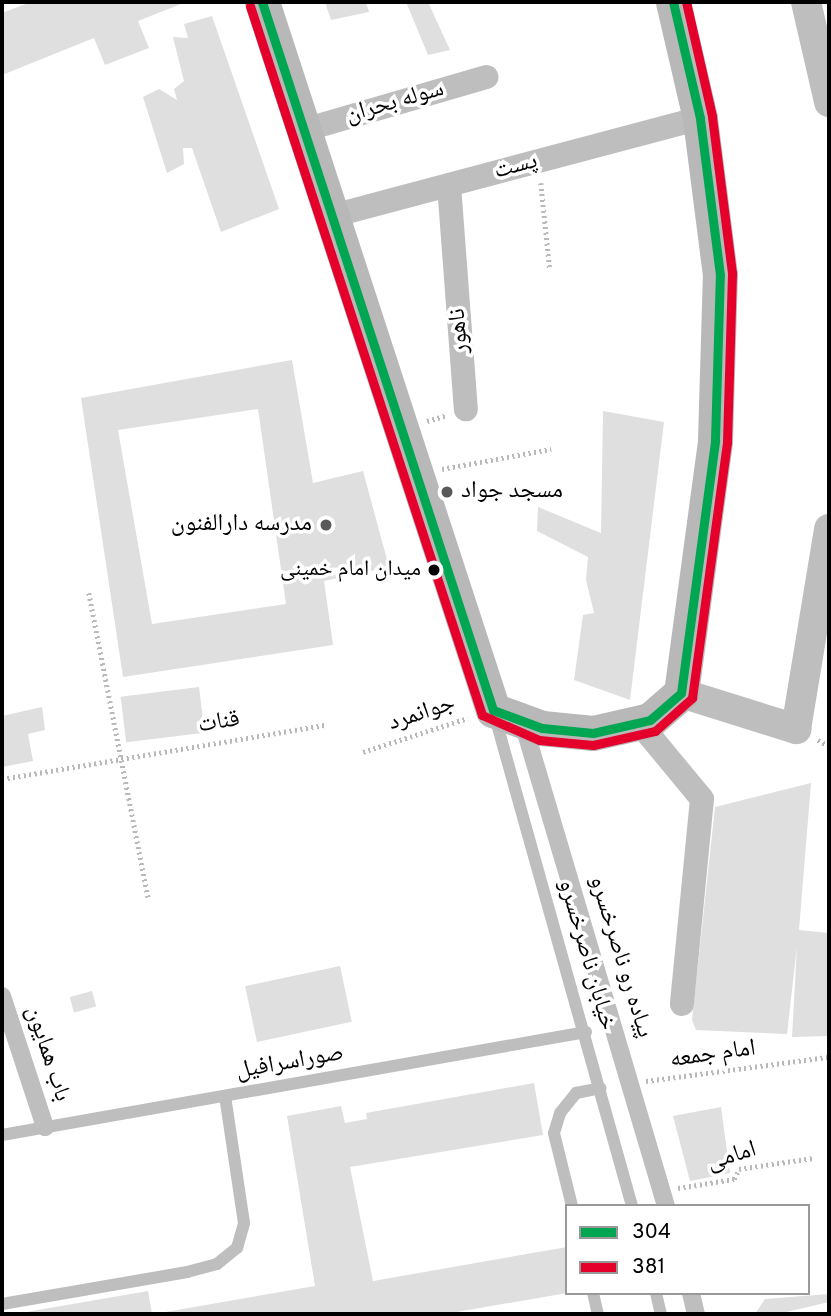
<!DOCTYPE html>
<meta charset="utf-8">
<style>
body{margin:0}
#map{position:relative;width:831px;height:1316px;overflow:hidden;background:#fff;font-family:Overpass,"Noto Naskh Arabic",sans-serif}
div>[style]{position:absolute}
[style*='--x']{left:calc(var(--x)*1px);top:calc(var(--y)*1px);width:calc(var(--w)*1px);rotate:calc(var(--a)*1deg)}
.building>*{inset:0;background:#dfdfdf;transform-origin:0 0}
.path>*{height:4.5px;margin-top:-2.25px;transform-origin:0;background:repeating-linear-gradient(90deg,#b9b9b9 0 2px,transparent 0 5.5px)}
.service>*{height:12px;margin:-6px;padding:0 6px;transform-origin:6px;border-radius:6px;background:#bebebe}
.pedestrian>*{height:18px;margin:-9px;padding:0 9px;transform-origin:9px;border-radius:9px;background:#bebebe}
.minor>*{height:24px;margin:-12px;padding:0 12px;transform-origin:12px;border-radius:12px;background:#bebebe}
.tertiary>*{height:30px;margin:-15px;padding:0 15px;transform-origin:15px;border-radius:15px;background:#bebebe}
.secondary>*{height:35px;margin:-17.5px;padding:0 17.5px;transform-origin:17.5px;border-radius:17.5px;background:#b8b8b8}
.bus-1>*{height:9px;margin:-4.5px;padding:0 4.5px;transform-origin:4.5px;border-radius:4.5px;background:#00a651}
.bus-2>*{height:9px;margin:-4.5px;padding:0 4.5px;transform-origin:4.5px;border-radius:4.5px;background:#e4002b}
.dots>*{width:19px;height:19px;translate:-50% -50%;box-sizing:border-box;border:4px solid #fff;border-radius:50%}
span{translate:-50% -50%;white-space:nowrap;text-align:center;line-height:1.15;-webkit-text-stroke:7px #fff;paint-order:stroke}
.bus-label{font-size:22px;color:#000}
.right{translate:-100% -50%;text-align:right}
.street-label{font-size:24px;color:#000}
.poi-label{font-size:24px;color:#000}
.left{translate:0 -50%;text-align:left}
.frame{position:absolute;inset:0;border:4px solid #000;pointer-events:none}
.legend{position:absolute;left:565px;top:1204px;width:245px;height:91px;box-sizing:border-box;background:#fff;border:2px solid #999;margin:0;padding:9px 12px;list-style:none;font-size:21px;color:#000}
.legend li{display:flex;align-items:center;gap:14px;height:35px}
.legend b{width:35px;border:2px solid #999}
</style>
<div id="map">
<div class="building">
<i style="clip-path:polygon(31px 2px,186px 2px,138px 21px,149px 48px,105px 65px,94px 38px,2px 75px,2px 13px)"></i>
<i style="clip-path:polygon(325px 2px,366px 2px,369px 12px,331px 20px)"></i>
<i style="clip-path:polygon(406px 2px,428px 2px,450px 50px,428px 55px)"></i>
<i style="clip-path:polygon(212px 16px,279px 209px,221px 232px,192px 148px,183px 148px,184px 164px,167px 173px,143px 97px,159px 89px,177px 100px,174px 89px,184px 81px,173px 37px,188px 38px,184px 24px)"></i>
<i style="clip-path:polygon(evenodd,292px 360px,313px 483px,363px 471px,389px 567px,324px 581px,333px 645px,123px 677px,81px 398px,292px 360px,258px 409px,286px 604px,152px 624px,118px 430px,258px 409px)"></i>
<i style="clip-path:polygon(603px 411px,664px 422px,630px 700px,574px 680px,583px 615px,594px 613px,586px 580px,588px 557px,537px 531px,538px 507px,601px 533px)"></i>
<i style="left:199px;top:687px;width:46px;height:79px;rotate:83deg"></i>
<i style="clip-path:polygon(42px 707px,45px 730px,28px 734px,33px 761px,2px 767px,2px 716px)"></i>
<i style="clip-path:polygon(811px 783px,799px 930px,829px 933px,829px 1036px,792px 1037px,797px 946px,787px 1034px,696px 1030px,692px 1020px,715px 807px)"></i>
<i style="left:340px;top:966px;width:57px;height:97px;rotate:78deg"></i>
<i style="left:92px;top:991px;width:16px;height:23px;rotate:75deg"></i>
<i style="clip-path:polygon(534px 1083px,543px 1135px,350px 1167px,373px 1281px,567px 1247px,567px 1293px,445px 1314px,154px 1314px,315px 1286px,287px 1116px,341px 1106px,345px 1123px,367px 1119px,366px 1113px)"></i>
<i style="clip-path:polygon(721px 1107px,730px 1173px,690px 1181px,673px 1116px)"></i>
<i style="clip-path:polygon(148px 1291px,152px 1314px,26px 1314px,26px 1312px)"></i>
<i style="clip-path:polygon(829px 1294px,829px 1302px,778px 1314px,755px 1314px,765px 1299px)"></i>
</div>
<div class="path">
<i style="--x:541;--y:183;--w:87;--a:84.1"></i>
<i style="--x:427;--y:421;--w:19;--a:-16"></i>
<i style="--x:442;--y:469;--w:111;--a:-10.4"></i>
<i style="--x:89;--y:593;--w:310;--a:79"></i>
<i style="--x:818;--y:740;--w:13;--a:29"></i>
<i style="--x:363;--y:752;--w:110;--a:-17.9"></i>
<i style="--x:2;--y:779;--w:327;--a:-9.5"></i>
<i style="--x:646;--y:1081;--w:185;--a:-7.5"></i>
<i style="--x:678;--y:1188;--w:57;--a:-9.1"></i>
<i style="--x:734;--y:1179;--w:11;--a:-63"></i>
<i style="--x:739;--y:1169;--w:75;--a:-8.5"></i>
</div>
<div class="service">
<i style="--x:495;--y:717;--w:508;--a:74.35"></i>
<i style="--x:2;--y:1135;--w:593;--a:-10"></i>
<i style="--x:572;--y:1206;--w:75;--a:-103.9"></i>
<i style="--x:554;--y:1133;--w:21;--a:-73"></i>
<i style="--x:560;--y:1113;--w:26;--a:-51"></i>
<i style="--x:576;--y:1093;--w:25;--a:-11"></i>
<i style="--x:593;--y:1293;--w:22;--a:77"></i>
<i style="--x:656;--y:1293;--w:22;--a:77"></i>
<i style="--x:2;--y:1304;--w:188;--a:-9.8"></i>
<i style="--x:187;--y:1272;--w:31;--a:-15"></i>
<i style="--x:217;--y:1264;--w:26;--a:-39"></i>
<i style="--x:237;--y:1248;--w:26;--a:-74"></i>
<i style="--x:244;--y:1223;--w:128;--a:-98.5"></i>
</div>
<div class="pedestrian">
<i style="--x:523;--y:723;--w:504;--a:73.51"></i>
<i style="--x:2;--y:996;--w:138;--a:71.8"></i>
<i style="--x:691;--y:1293;--w:22;--a:77"></i>
</div>
<div class="minor">
<i style="--x:304;--y:130;--w:190;--a:-16.2"></i>
<i style="--x:449;--y:185;--w:225;--a:85.7"></i>
<i style="--x:332;--y:216;--w:381;--a:-14.9"></i>
<i style="--x:640;--y:724;--w:97;--a:50.4"></i>
<i style="--x:702;--y:799;--w:206;--a:95.6"></i>
</div>
<div class="tertiary">
<i style="--x:806;--y:2;--w:103;--a:77"></i>
<i style="--x:681;--y:693;--w:121;--a:17.4"></i>
<i style="--x:796;--y:729;--w:203;--a:-80.6"></i>
</div>
<div class="secondary">
<i style="--x:262;--y:2;--w:745;--a:71.93"></i>
<i style="--x:493;--y:710;--w:52;--a:20.2"></i>
<i style="--x:542;--y:728;--w:51;--a:5.6"></i>
<i style="--x:593;--y:733;--w:58;--a:-12.8"></i>
<i style="--x:650;--y:720;--w:41;--a:-41.1"></i>
<i style="--x:681;--y:693;--w:255;--a:-82.3"></i>
<i style="--x:715;--y:440;--w:165;--a:-88.3"></i>
<i style="--x:720;--y:275;--w:158;--a:-97.3"></i>
<i style="--x:700;--y:118;--w:119;--a:-103.1"></i>
</div>
<div class="bus-1">
<i style="--x:262;--y:2;--w:745;--a:71.93"></i>
<i style="--x:493;--y:710;--w:52;--a:20.2"></i>
<i style="--x:542;--y:728;--w:51;--a:5.6"></i>
<i style="--x:593;--y:733;--w:58;--a:-12.8"></i>
<i style="--x:650;--y:720;--w:41;--a:-41.1"></i>
<i style="--x:681;--y:693;--w:255;--a:-82.3"></i>
<i style="--x:715;--y:440;--w:165;--a:-88.3"></i>
<i style="--x:720;--y:275;--w:158;--a:-97.3"></i>
<i style="--x:700;--y:118;--w:119;--a:-103.1"></i>
</div>
<div class="bus-2">
<i style="--x:250;--y:6;--w:746;--a:71.88"></i>
<i style="--x:482;--y:715;--w:62;--a:23.7"></i>
<i style="--x:539;--y:740;--w:54;--a:5.3"></i>
<i style="--x:593;--y:745;--w:64;--a:-12.7"></i>
<i style="--x:655;--y:731;--w:50;--a:-41.7"></i>
<i style="--x:692;--y:698;--w:258;--a:-82.2"></i>
<i style="--x:727;--y:442;--w:169;--a:-88.3"></i>
<i style="--x:732;--y:273;--w:158;--a:-97.3"></i>
<i style="--x:712;--y:116;--w:117;--a:-102.8"></i>
</div>
<div class="dots">
<i style="left:447px;top:492px;background:#595959"></i>
<i style="left:326px;top:525px;background:#595959"></i>
<i style="left:434px;top:570px;background:#000"></i>
</div>
<div class="bus-label">
<span class="right" style="left:421px;top:570px">میدان امام خمینی</span>
</div>
<div class="street-label">
<span style="left:395px;top:103px;rotate:-16deg">سوله بحران</span>
<span style="left:516px;top:167px;rotate:-15deg">پست</span>
<span style="left:460px;top:331px;rotate:-94deg">ناهور</span>
<span style="left:422px;top:714px;rotate:-18deg">جوانمرد</span>
<span style="left:219px;top:723px;rotate:-9deg">قنات</span>
<span style="left:586px;top:955px;rotate:74deg">خیابان ناصرخسرو</span>
<span style="left:620px;top:957px;rotate:73deg">پیاده رو ناصرخسرو</span>
<span style="left:47px;top:1054px;rotate:72deg">باب همایون</span>
<span style="left:713px;top:1055px;rotate:-8deg">امام جمعه</span>
<span style="left:290px;top:1063px;rotate:-10deg">صوراسرافیل</span>
<span style="left:732px;top:1157px;rotate:-17deg">امامی</span>
</div>
<div class="poi-label">
<span class="left" style="left:461px;top:492px">مسجد جواد</span>
<span class="right" style="left:312px;top:525px">مدرسه دارالفنون</span>
</div>
<div class="frame"></div>
<ul class="legend">
<li><b style="height:9px;background:#00a651"></b>304</li>
<li><b style="height:9px;background:#e4002b"></b>381</li>
</ul>
</div>
